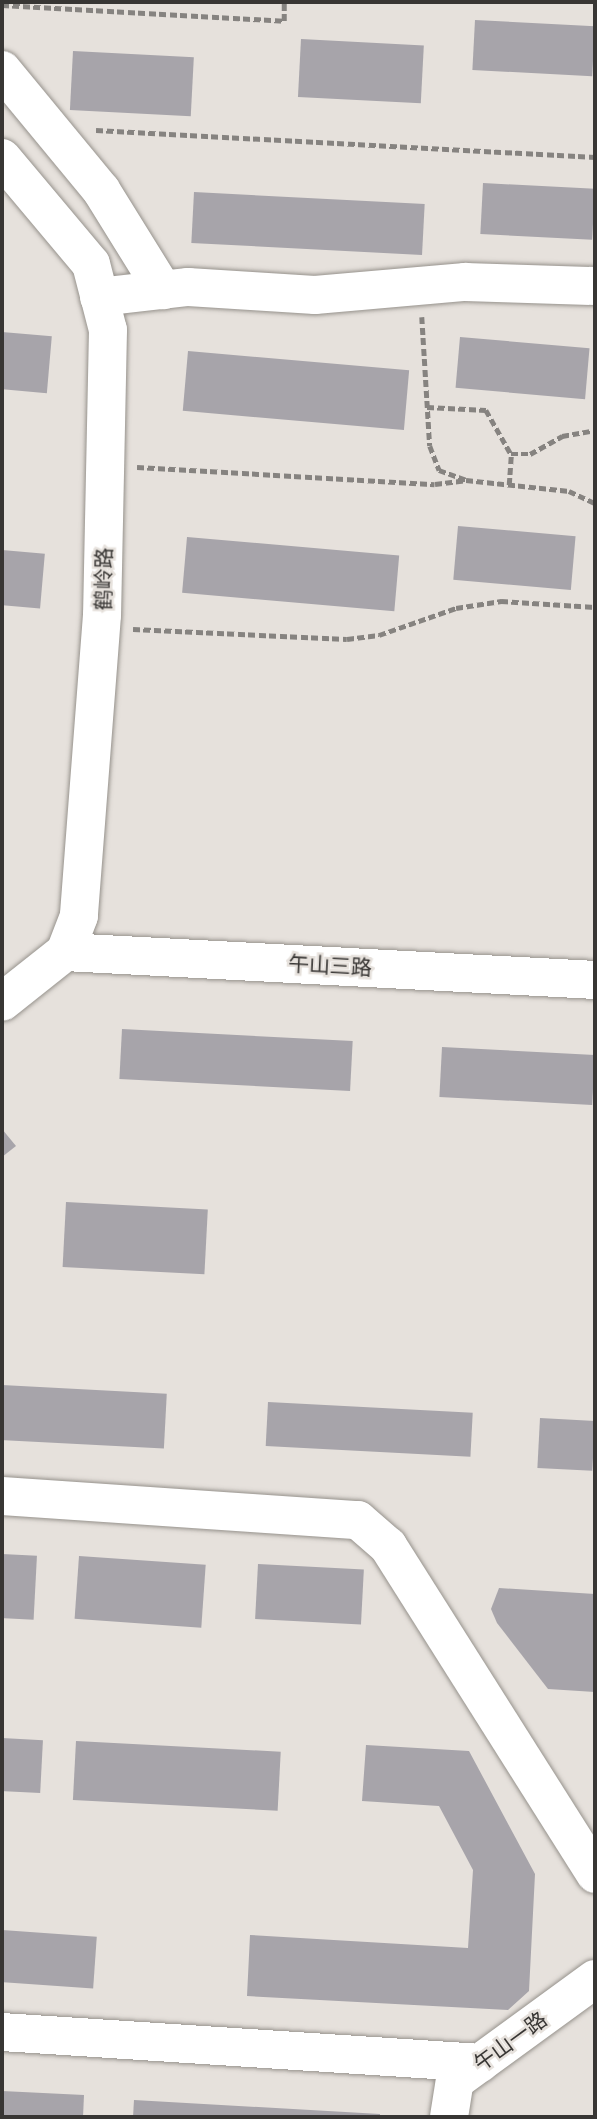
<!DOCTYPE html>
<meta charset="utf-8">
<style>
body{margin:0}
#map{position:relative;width:597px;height:2119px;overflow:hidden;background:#e6e1dc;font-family:"Exo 2","Noto Sans SC",sans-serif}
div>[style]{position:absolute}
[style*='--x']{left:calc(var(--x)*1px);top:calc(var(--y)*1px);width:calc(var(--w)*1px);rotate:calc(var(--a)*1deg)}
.building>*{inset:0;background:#a7a4aa;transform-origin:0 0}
.path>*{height:4.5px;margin-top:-2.25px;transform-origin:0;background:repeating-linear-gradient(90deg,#868380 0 7px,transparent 0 10.5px)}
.roads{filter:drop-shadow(0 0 2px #96928c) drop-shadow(0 0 2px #96928c)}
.minor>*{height:38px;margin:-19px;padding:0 19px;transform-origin:19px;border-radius:19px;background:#fff}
span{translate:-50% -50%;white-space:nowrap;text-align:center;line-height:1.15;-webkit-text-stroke:5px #e6e1dc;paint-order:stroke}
.street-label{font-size:21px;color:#383634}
.frame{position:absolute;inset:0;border:4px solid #383634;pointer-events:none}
</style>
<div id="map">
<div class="building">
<i style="left:475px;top:20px;width:120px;height:50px;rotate:3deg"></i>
<i style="left:301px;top:39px;width:123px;height:58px;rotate:3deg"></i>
<i style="left:73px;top:51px;width:121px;height:59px;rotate:3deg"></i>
<i style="left:483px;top:183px;width:112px;height:51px;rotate:3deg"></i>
<i style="left:194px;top:192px;width:231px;height:51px;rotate:3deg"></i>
<i style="left:2px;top:332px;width:50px;height:57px;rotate:5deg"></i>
<i style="left:460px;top:337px;width:130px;height:51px;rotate:5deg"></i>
<i style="left:188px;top:351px;width:222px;height:60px;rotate:5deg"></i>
<i style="left:458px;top:526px;width:118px;height:54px;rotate:5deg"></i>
<i style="left:187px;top:537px;width:213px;height:56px;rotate:5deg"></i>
<i style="left:2px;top:550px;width:43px;height:55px;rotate:5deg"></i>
<i style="left:122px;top:1029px;width:231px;height:50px;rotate:3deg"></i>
<i style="left:442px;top:1047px;width:153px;height:50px;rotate:3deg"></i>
<i style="clip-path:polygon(2px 1129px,16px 1146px,2px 1157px)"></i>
<i style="left:66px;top:1202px;width:142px;height:65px;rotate:3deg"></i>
<i style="left:2px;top:1385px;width:165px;height:55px;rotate:3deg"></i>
<i style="left:268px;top:1402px;width:205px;height:44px;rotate:3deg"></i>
<i style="left:540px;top:1418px;width:55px;height:50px;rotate:3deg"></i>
<i style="left:2px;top:1554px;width:35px;height:64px;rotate:3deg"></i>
<i style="left:79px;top:1556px;width:127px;height:63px;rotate:4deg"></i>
<i style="left:258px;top:1564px;width:106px;height:55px;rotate:3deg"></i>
<i style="clip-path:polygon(499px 1588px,595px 1594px,595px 1692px,548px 1689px,497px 1623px,491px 1609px)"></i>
<i style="left:2px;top:1738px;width:41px;height:53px;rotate:3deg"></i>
<i style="left:76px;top:1741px;width:205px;height:59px;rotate:3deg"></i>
<i style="clip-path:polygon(366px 1745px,469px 1751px,535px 1874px,529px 1991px,508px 2010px,247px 1996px,250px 1935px,468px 1948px,473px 1870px,439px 1806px,362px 1801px)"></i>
<i style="left:2px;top:1930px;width:95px;height:52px;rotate:4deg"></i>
<i style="clip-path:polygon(2px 2091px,84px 2095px,83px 2117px,2px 2117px)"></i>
<i style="clip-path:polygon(134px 2100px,380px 2114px,380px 2117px,133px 2117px)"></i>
</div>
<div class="path">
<i style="--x:387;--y:2;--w:62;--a:0"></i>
<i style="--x:2;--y:5;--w:282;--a:3.2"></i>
<i style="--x:284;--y:21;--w:19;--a:-90"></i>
<i style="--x:96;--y:130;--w:500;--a:3.1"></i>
<i style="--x:422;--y:317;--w:129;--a:86.5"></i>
<i style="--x:430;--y:446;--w:26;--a:69"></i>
<i style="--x:439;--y:470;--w:29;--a:20"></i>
<i style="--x:466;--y:480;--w:104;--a:6.1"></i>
<i style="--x:569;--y:491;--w:29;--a:25"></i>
<i style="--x:427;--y:407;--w:59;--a:2.9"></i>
<i style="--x:486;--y:410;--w:51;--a:60.4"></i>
<i style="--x:137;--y:467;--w:298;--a:3.3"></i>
<i style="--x:435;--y:484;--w:31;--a:-7"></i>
<i style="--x:509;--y:485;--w:31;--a:-86"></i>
<i style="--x:511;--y:454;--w:19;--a:0"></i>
<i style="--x:530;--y:454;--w:37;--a:-29"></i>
<i style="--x:562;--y:436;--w:34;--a:-10"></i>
<i style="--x:133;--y:629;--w:214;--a:2.7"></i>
<i style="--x:347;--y:639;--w:32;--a:-7"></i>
<i style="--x:379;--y:635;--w:82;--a:-19.3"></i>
<i style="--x:456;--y:608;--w:46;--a:-8.8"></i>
<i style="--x:501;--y:601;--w:94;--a:3.7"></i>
</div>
<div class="roads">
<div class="minor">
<i style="--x:2;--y:70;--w:156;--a:50.5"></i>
<i style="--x:101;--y:190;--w:118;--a:58.2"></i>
<i style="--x:2;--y:158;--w:138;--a:50"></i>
<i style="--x:91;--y:264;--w:68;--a:75.6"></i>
<i style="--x:108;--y:330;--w:285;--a:91.2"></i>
<i style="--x:102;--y:615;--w:302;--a:94.4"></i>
<i style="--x:79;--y:916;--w:39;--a:111"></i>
<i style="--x:65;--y:952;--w:80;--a:141.6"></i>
<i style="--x:99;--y:297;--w:90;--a:-6.4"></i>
<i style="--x:188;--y:287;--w:127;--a:3.6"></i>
<i style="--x:315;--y:295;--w:151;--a:-5"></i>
<i style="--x:465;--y:282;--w:130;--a:1.8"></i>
<i style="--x:65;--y:952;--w:531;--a:3.02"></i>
<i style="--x:2;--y:1496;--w:357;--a:3.9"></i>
<i style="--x:358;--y:1520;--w:40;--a:41"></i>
<i style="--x:388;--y:1546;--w:388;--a:57.7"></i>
<i style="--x:2;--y:2032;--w:479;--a:3.7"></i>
<i style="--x:449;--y:2117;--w:36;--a:-81"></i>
<i style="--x:455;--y:2081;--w:173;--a:-36.1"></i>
</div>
</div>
<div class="street-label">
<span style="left:103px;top:579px;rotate:-89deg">鹤岭路</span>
<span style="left:330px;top:965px;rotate:3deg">午山三路</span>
<span style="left:510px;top:2041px;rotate:-36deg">午山一路</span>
</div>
<div class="frame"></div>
</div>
